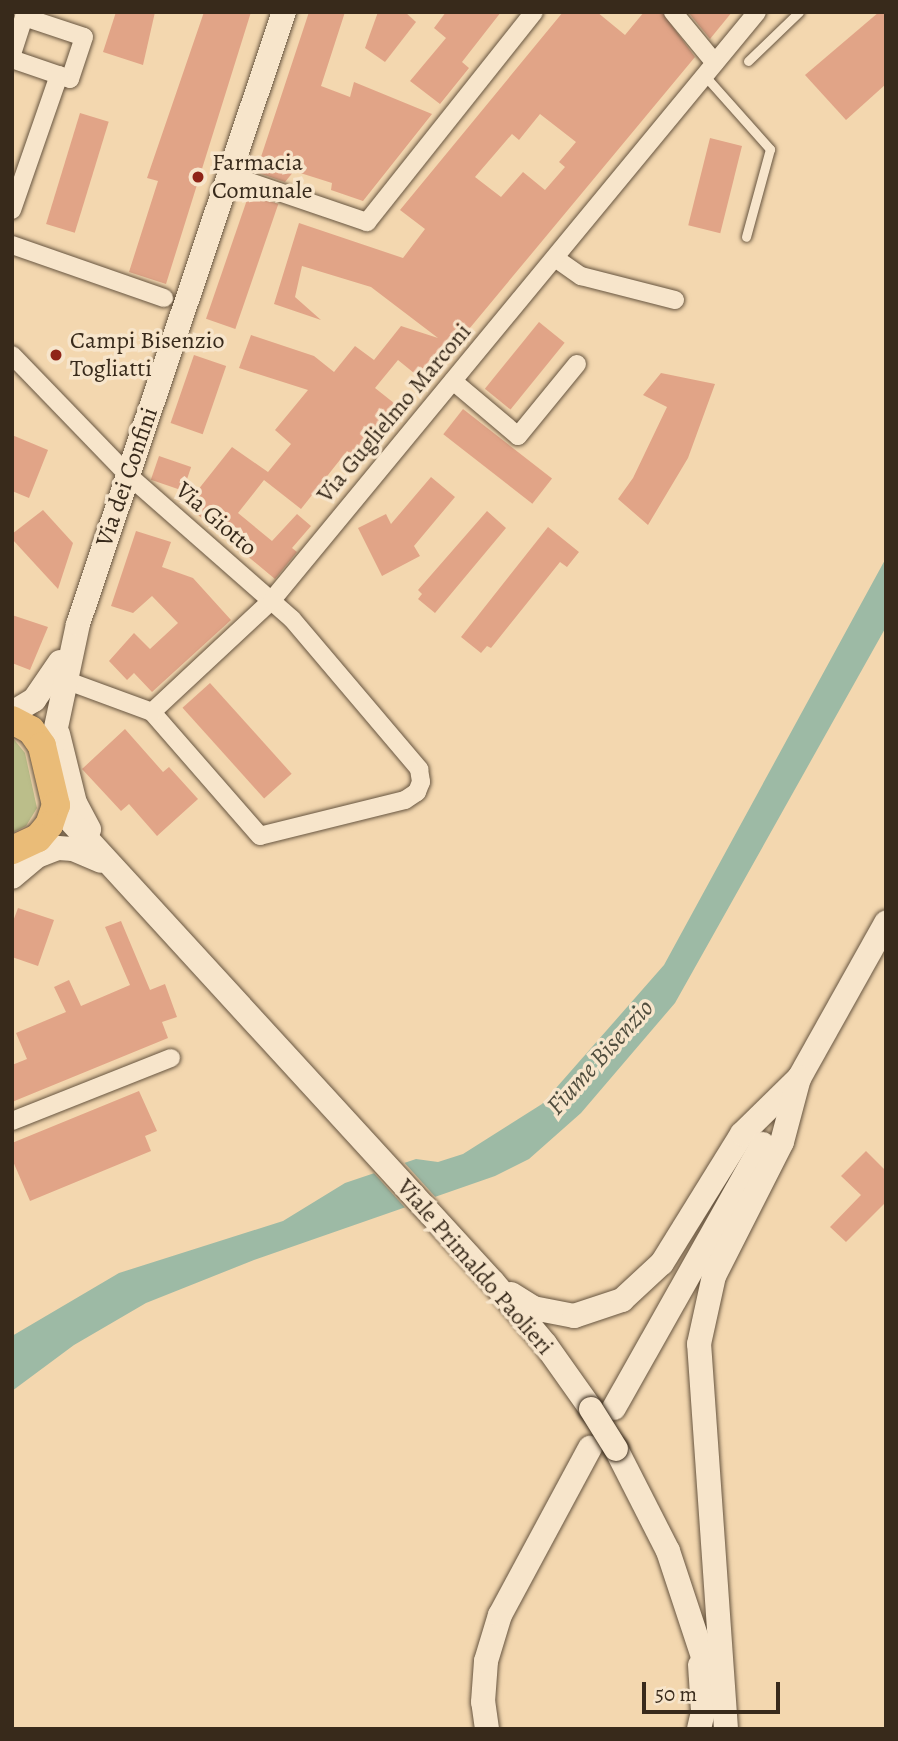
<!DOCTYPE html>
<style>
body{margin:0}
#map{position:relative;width:898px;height:1741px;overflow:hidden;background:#f3d7af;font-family:Alegreya,serif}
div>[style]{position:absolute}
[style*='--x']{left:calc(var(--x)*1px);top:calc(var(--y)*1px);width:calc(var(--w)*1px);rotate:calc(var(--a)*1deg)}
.green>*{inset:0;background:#bbbe8a}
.water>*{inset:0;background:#9dbaa5}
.pier>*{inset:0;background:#f3d7af}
.building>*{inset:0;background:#e1a487;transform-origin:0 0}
.roads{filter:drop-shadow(0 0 2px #675540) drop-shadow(0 0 2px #675540)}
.lane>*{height:9px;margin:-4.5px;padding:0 4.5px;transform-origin:4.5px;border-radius:4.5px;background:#f7e5cb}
.street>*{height:18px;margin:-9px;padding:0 9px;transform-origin:9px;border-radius:9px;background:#f7e5cb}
.secondary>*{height:24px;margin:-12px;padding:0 12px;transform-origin:12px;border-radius:12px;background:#f7e5cb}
.primary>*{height:28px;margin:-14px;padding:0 14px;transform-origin:14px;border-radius:14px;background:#eabc78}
.bridges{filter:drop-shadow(0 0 2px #382a1b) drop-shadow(0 0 2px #382a1b)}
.secondary-bridge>*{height:24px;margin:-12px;padding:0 12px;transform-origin:12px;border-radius:12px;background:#f7e5cb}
.dots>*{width:19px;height:19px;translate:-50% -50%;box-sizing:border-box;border:4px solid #f7e5cb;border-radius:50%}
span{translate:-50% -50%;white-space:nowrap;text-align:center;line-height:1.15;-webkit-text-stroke:7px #f7e5cb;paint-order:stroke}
.poi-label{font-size:24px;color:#382a1b}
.left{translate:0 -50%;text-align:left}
.street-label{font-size:24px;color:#382a1b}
.water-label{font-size:26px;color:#514e3e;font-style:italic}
.frame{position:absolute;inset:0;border:14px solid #382a1b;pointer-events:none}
.scale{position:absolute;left:642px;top:1682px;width:138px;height:32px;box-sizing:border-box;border:4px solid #382a1b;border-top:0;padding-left:9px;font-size:21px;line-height:24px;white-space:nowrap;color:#382a1b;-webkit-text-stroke:5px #f7e5cb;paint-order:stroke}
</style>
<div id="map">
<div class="green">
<i style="clip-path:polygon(12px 737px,25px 753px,37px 808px,26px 826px,12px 833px)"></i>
</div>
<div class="water">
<i style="clip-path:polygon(886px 558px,886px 627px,675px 1003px,581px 1113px,529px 1159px,495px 1176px,254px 1260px,146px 1303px,74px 1345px,12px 1391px,12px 1336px,119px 1273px,283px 1221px,345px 1183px,416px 1159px,438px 1162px,463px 1154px,542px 1104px,664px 965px)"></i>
</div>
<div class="pier">
<i style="clip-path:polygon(402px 1160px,439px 1201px,409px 1212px,372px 1171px)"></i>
</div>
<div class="building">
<i style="clip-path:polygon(116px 12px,155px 12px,143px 65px,103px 52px)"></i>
<i style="clip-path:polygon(204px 12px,251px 12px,166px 284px,129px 272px,158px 181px,147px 178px)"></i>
<i style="clip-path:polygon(309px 12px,345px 12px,321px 86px,350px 97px,354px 82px,432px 114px,363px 201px,331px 190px,332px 183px,294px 171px,285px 182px,256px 172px)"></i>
<i style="clip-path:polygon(378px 12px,405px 12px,416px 22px,385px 62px,365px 48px)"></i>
<i style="clip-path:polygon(446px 12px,501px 12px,462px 62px,469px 68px,440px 104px,410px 81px,446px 38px,434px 28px)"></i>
<i style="clip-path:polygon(evenodd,563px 12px,597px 12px,625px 35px,644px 12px,662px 12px,695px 57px,425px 382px,398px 360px,375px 388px,404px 411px,390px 429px,386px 425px,357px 459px,347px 451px,301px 509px,264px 480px,238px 513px,272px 541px,297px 514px,311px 526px,292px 548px,297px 552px,275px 579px,186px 505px,232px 447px,268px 472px,291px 444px,275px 430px,308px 390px,239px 368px,251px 335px,314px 356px,334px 372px,355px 346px,374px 360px,401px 326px,438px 338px,371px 287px,302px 266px,295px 297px,321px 320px,274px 304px,299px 223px,403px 258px,425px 229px,400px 210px,563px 12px,540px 114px,576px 142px,559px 162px,565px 167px,545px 190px,523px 172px,501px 197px,475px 177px,512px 134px,519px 140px,540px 114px)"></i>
<i style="clip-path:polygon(688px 12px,732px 12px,710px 39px)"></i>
<i style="clip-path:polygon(879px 12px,886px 12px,886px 84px,846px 120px,805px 75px)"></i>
<i style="left:80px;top:113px;width:30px;height:116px;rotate:17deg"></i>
<i style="left:710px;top:138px;width:33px;height:90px;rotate:14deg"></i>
<i style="left:249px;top:194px;width:31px;height:132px;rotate:19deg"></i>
<i style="left:539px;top:322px;width:33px;height:86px;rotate:39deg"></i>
<i style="left:194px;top:355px;width:34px;height:72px;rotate:19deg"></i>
<i style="clip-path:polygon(661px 373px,715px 384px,688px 458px,648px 525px,618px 499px,633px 478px,667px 407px,643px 395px)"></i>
<i style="left:463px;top:409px;width:113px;height:32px;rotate:38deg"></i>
<i style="clip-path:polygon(12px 435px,48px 450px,29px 498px,12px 491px)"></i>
<i style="left:159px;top:456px;width:34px;height:25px;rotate:19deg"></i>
<i style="clip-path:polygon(431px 477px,455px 497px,414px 546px,420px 556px,382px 576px,358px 528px,386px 514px,391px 524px)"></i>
<i style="clip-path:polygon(43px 510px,73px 543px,58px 589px,12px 539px,12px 534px)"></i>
<i style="clip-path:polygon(487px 511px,506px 528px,435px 613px,418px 599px,422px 594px,418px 590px)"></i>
<i style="clip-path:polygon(548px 527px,579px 552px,567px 567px,560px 562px,491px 648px,487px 646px,481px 653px,461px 637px)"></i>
<i style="clip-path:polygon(136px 531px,171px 542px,162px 567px,193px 578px,231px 620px,152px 692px,134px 673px,127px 680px,109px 661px,134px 633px,150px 649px,178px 623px,152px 596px,133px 613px,111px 606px)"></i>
<i style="clip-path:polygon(12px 615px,48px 627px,30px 670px,12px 663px)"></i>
<i style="left:210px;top:683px;width:122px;height:37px;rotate:48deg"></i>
<i style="clip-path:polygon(125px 729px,163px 772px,169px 767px,198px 799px,157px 836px,129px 804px,121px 811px,82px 769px)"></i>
<i style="clip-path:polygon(18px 908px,54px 920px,38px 966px,12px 957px,12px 924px)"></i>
<i style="clip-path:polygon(121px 921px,150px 990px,165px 984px,177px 1017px,162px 1022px,168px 1038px,12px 1102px,12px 1065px,27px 1059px,16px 1033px,66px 1012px,54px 987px,69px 980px,81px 1006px,130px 985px,105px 927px)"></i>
<i style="clip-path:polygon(139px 1091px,157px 1131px,145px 1136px,151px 1151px,30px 1201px,12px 1159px,12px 1143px)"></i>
<i style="clip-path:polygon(866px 1151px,886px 1171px,886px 1202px,846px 1242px,830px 1227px,861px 1195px,841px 1176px)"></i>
</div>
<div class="roads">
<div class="lane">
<i style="--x:748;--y:61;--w:71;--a:-43.9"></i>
<i style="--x:705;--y:76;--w:98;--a:48.3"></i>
<i style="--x:770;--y:149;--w:91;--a:105.3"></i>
</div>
<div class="street">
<i style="--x:673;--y:12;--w:66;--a:50.5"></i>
<i style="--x:12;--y:54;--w:39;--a:-72"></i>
<i style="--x:24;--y:17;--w:63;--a:18.4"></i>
<i style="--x:84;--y:37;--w:44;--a:108.4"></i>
<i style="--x:70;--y:79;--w:61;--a:-161"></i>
<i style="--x:229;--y:175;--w:146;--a:18.8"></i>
<i style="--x:367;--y:222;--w:268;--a:-51.5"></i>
<i style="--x:12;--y:210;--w:143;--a:-70.8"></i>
<i style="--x:12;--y:245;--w:161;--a:19.2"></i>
<i style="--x:555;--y:258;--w:32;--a:35"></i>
<i style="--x:581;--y:276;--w:97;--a:14.3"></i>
<i style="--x:12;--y:355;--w:167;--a:46"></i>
<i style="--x:128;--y:475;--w:218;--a:41.3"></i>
<i style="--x:292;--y:619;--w:197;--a:49.7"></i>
<i style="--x:419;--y:769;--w:13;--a:81"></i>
<i style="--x:421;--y:782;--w:11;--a:112"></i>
<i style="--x:417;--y:792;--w:14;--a:146"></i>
<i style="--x:405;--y:800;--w:149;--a:166.1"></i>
<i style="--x:260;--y:836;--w:164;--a:-131.1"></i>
<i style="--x:152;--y:712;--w:93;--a:-159.8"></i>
<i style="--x:453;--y:381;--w:85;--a:40.2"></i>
<i style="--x:518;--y:436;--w:93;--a:-50.7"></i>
<i style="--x:152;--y:712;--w:164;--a:-43"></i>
<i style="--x:272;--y:600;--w:762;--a:-50.48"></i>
<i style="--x:12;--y:1121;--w:171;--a:-21.6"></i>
</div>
<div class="secondary">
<i style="--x:12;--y:713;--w:26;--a:-31"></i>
<i style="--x:34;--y:700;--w:46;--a:-55.6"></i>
<i style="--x:58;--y:734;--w:71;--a:76.2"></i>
<i style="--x:75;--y:803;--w:30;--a:62"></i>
<i style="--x:48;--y:765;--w:144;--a:-78"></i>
<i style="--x:78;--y:624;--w:646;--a:-71.4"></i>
<i style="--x:56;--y:805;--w:647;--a:47.51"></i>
<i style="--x:493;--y:1282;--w:81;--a:50"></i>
<i style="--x:545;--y:1344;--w:80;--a:54.7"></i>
<i style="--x:29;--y:846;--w:44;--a:3.9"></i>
<i style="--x:73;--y:849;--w:30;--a:23"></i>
<i style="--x:12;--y:877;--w:33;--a:-40"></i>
<i style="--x:37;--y:856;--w:22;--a:-21"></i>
<i style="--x:792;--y:1091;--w:193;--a:-60.8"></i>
<i style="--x:511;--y:1294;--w:26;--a:32"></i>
<i style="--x:533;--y:1308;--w:42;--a:11"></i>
<i style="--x:574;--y:1316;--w:51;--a:-18.4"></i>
<i style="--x:622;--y:1300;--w:54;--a:-42.8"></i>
<i style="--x:662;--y:1263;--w:152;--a:-58.2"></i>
<i style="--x:742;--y:1134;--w:80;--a:-44.5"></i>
<i style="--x:614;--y:1408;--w:303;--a:-60.6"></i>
<i style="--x:616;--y:1449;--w:114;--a:63"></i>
<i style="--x:668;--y:1551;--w:140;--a:71.7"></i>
<i style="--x:487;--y:1729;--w:27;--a:-98"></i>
<i style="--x:483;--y:1702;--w:41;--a:-85.8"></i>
<i style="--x:486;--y:1661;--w:48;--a:-73.1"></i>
<i style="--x:500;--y:1615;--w:190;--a:-61.7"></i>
<i style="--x:699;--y:1729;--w:18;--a:-77"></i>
<i style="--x:703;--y:1711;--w:46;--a:-93.7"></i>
<i style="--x:726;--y:1729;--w:386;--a:-94"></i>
<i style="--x:699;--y:1344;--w:70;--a:-77.6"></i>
<i style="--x:714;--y:1276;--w:150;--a:-63.1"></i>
<i style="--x:782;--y:1142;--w:66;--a:-75.1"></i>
</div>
<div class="primary">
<i style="--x:12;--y:720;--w:21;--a:28"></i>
<i style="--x:31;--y:730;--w:19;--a:55"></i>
<i style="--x:42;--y:746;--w:61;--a:76.7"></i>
<i style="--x:56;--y:805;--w:21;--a:109"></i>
<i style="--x:49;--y:825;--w:17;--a:130"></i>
<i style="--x:38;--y:838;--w:29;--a:155"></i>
</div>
</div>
<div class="bridges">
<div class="secondary-bridge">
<i style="--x:591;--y:1409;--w:47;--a:58"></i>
</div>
</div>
<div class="dots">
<i style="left:198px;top:177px;background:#8f2418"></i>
<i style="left:56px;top:355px;background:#8f2418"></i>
</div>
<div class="poi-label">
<span class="left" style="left:212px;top:177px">Farmacia<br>Comunale</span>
<span class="left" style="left:70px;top:355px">Campi Bisenzio<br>Togliatti</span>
</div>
<div class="street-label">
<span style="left:394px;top:413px;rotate:-50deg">Via Guglielmo Marconi</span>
<span style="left:127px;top:477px;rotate:-71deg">Via dei Confini</span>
<span style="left:216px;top:519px;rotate:41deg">Via Giotto</span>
<span style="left:475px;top:1267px;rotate:49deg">Viale Primaldo Paolieri</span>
</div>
<div class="water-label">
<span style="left:600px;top:1057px;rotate:-48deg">Fiume Bisenzio</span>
</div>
<div class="frame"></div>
<div class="scale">50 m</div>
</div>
